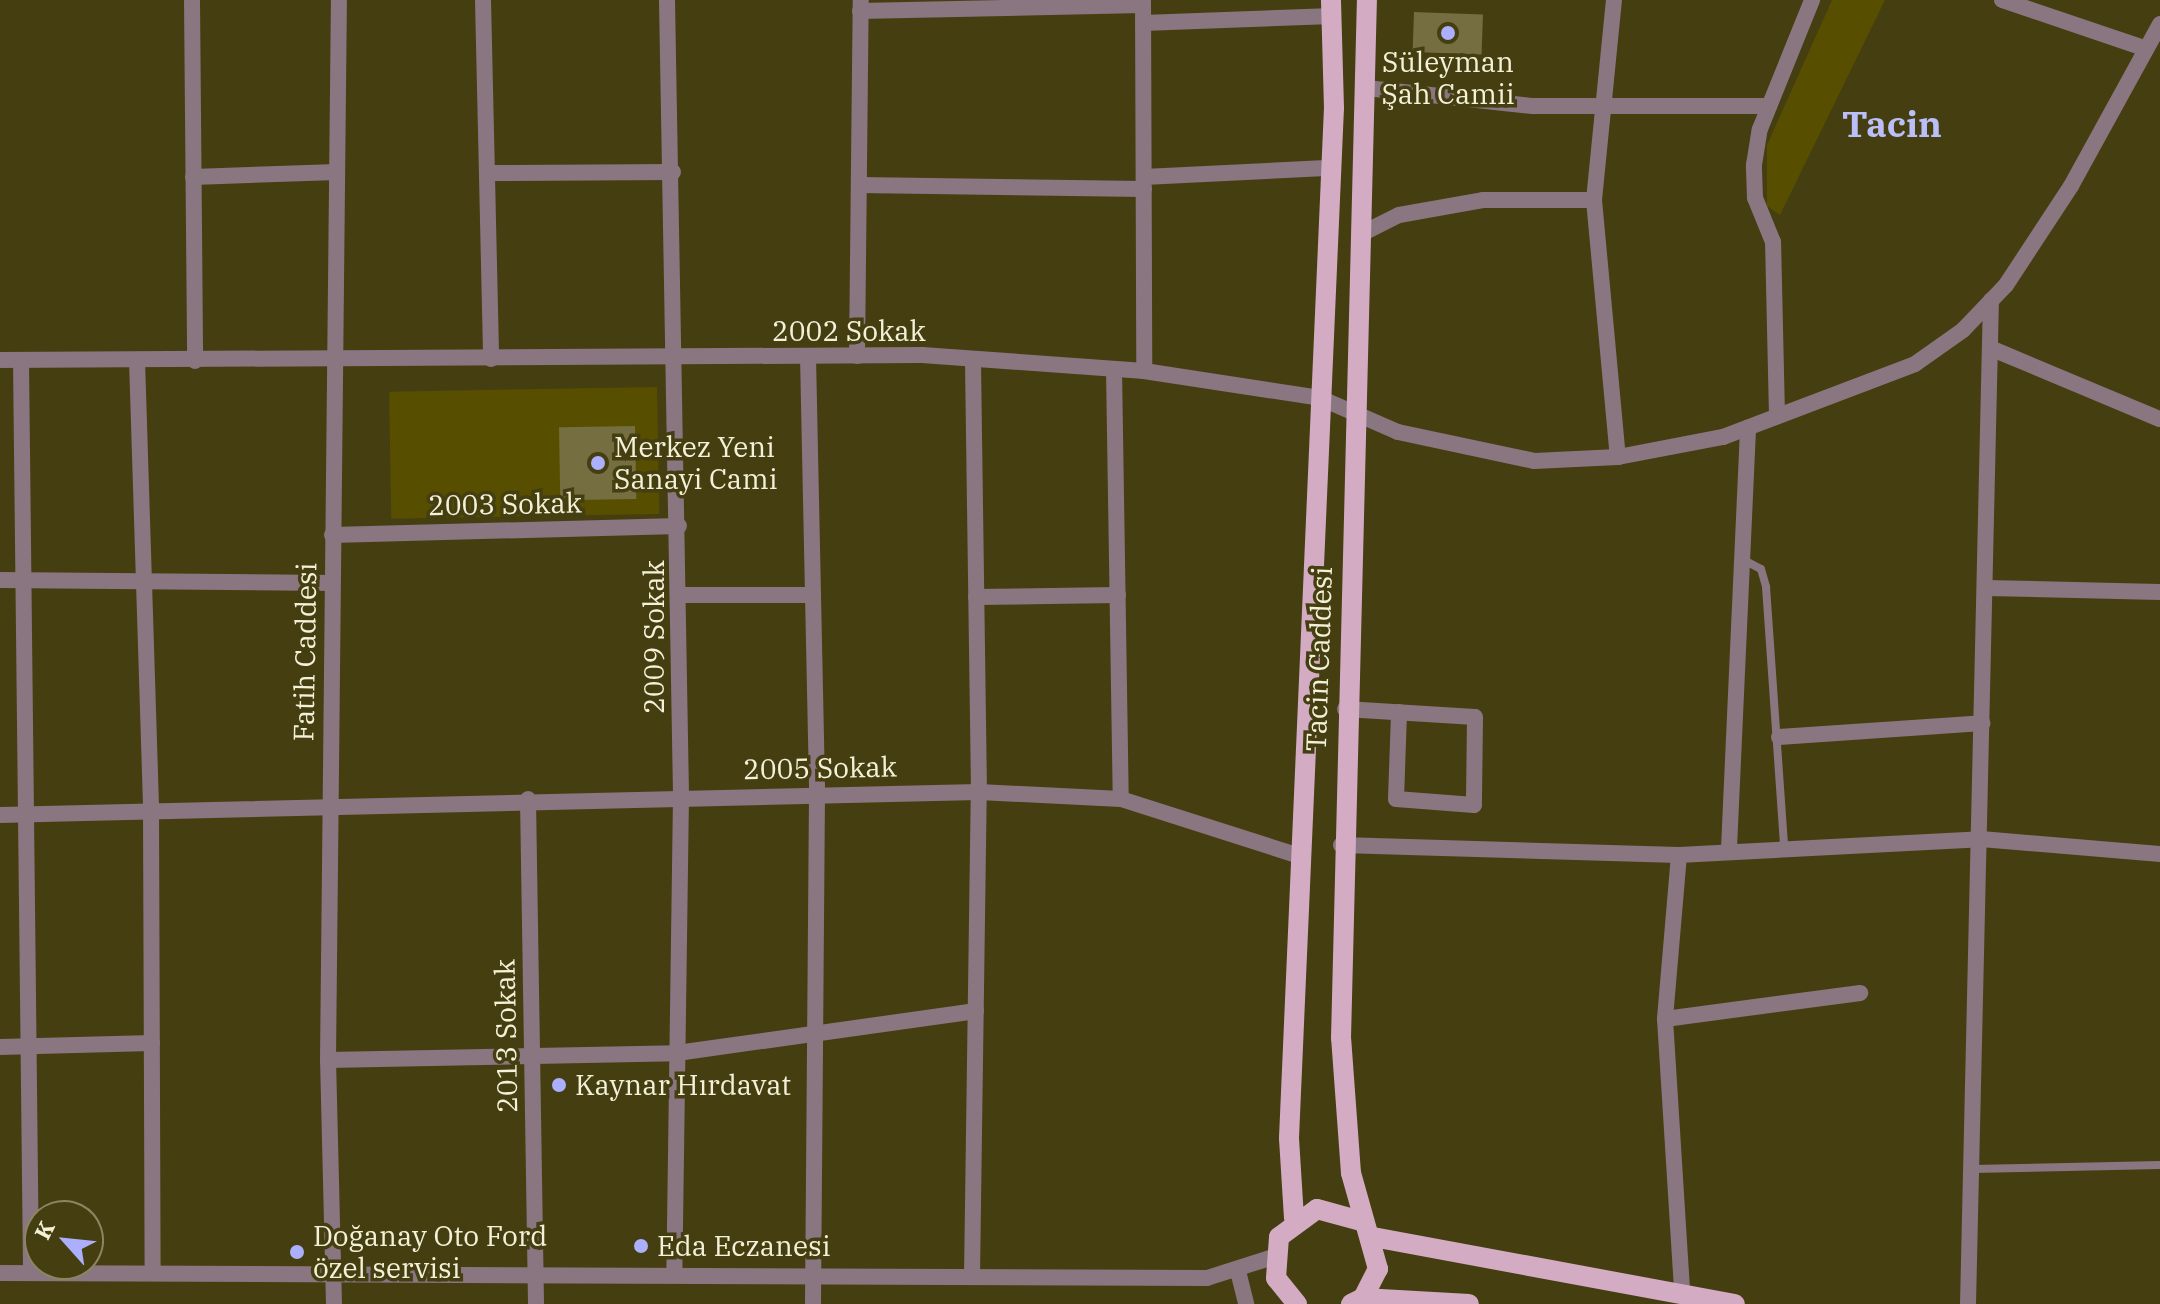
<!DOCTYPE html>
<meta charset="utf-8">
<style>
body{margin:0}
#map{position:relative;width:2160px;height:1304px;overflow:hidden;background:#453e11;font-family:"IBM Plex Serif",serif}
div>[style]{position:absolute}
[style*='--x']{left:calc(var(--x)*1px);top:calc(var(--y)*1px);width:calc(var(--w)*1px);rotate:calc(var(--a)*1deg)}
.green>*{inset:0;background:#574e00;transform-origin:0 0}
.building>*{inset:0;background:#746e41;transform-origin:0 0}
.service>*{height:8px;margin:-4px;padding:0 4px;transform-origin:4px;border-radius:4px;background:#897681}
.minor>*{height:16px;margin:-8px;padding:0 8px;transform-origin:8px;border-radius:8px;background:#897681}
.tertiary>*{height:16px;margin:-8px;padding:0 8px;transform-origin:8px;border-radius:8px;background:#897681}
.primary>*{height:20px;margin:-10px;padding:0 10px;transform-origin:10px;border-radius:10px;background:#d3acc3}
.dots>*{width:22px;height:22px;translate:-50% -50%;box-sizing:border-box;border:4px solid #453e11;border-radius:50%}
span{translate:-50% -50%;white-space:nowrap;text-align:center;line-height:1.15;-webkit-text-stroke:7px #453e11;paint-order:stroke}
.poi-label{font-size:28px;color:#f3f1d8}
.left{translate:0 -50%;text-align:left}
.street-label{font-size:28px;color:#f3f1d8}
.district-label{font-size:36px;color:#bbbff8;font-weight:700}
.north{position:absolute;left:24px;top:1200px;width:80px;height:80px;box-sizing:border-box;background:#453e11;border:2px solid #8b8661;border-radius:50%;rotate:297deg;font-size:22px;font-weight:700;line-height:32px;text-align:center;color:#f3f1d8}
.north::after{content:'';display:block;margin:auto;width:28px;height:36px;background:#acaffb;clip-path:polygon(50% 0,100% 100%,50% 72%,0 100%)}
</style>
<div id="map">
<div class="green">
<i style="clip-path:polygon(1832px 0,1885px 0,1780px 215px,1767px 206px,1767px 145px)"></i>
<i style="left:657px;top:387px;width:127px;height:268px;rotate:89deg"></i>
</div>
<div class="building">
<i style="left:1414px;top:12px;width:69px;height:40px;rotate:2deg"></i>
<i style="left:635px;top:426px;width:73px;height:76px;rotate:89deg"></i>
</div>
<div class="service">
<i style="--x:1742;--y:559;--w:21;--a:28"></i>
<i style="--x:1761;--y:569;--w:19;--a:74"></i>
<i style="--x:1766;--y:587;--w:261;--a:86"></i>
<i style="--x:1972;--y:1169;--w:188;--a:-1.2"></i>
</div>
<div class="minor">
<i style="--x:192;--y:0;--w:361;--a:89.5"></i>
<i style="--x:483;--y:0;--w:359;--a:88.7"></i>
<i style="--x:667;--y:0;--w:796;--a:88.99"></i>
<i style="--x:681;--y:796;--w:478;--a:90.8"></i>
<i style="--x:1143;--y:0;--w:371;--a:89.8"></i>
<i style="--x:2002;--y:0;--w:147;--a:18.7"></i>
<i style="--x:860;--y:11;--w:283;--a:-1.2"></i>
<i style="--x:1143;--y:23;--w:190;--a:-2.1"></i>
<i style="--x:1366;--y:88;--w:168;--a:6.2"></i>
<i style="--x:1533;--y:106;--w:236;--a:0"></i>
<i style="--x:487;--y:173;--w:186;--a:-0.3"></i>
<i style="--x:193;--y:177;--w:144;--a:-2"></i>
<i style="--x:1144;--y:177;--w:187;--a:-2.8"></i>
<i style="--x:859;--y:185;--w:285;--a:0.8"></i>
<i style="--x:1594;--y:200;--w:201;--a:-84.3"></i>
<i style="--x:1361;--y:234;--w:42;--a:-26.6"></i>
<i style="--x:1399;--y:215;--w:85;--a:-10.1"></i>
<i style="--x:1483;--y:200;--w:111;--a:0"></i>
<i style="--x:1594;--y:200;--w:258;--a:84.7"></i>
<i style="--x:1990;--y:348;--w:184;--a:22.7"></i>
<i style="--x:808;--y:356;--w:438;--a:88.8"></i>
<i style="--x:817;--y:794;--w:510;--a:90.45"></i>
<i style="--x:857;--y:356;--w:356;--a:-89.4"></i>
<i style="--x:0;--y:360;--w:922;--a:-0.31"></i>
<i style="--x:922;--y:355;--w:223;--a:4.1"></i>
<i style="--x:1144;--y:371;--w:178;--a:8.7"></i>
<i style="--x:1320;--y:398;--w:85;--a:23.6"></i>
<i style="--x:1398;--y:432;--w:139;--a:12"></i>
<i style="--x:1534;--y:461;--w:84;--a:-2.7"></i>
<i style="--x:1618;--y:457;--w:107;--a:-10.8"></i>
<i style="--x:1723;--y:437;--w:205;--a:-20.8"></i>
<i style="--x:1915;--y:364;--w:59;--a:-35.3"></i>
<i style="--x:1963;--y:330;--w:62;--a:-46.3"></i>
<i style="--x:2006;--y:285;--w:118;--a:-56.7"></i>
<i style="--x:2071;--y:186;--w:185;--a:-61.2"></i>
<i style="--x:21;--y:360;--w:913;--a:89.37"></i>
<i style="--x:137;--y:360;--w:449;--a:88.2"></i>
<i style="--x:151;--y:809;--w:464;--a:89.8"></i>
<i style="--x:1114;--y:369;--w:430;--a:89.1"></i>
<i style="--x:1777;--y:416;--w:174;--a:-91.3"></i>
<i style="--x:1773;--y:242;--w:48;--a:-112.2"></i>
<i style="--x:1755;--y:198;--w:33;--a:-92"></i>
<i style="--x:1754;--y:165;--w:36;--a:-81"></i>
<i style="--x:1760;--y:129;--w:139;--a:-68"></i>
<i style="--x:332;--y:535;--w:347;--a:-1.5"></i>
<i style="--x:0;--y:580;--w:332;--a:0.5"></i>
<i style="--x:1986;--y:588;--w:174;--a:1.3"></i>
<i style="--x:680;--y:595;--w:133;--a:0"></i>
<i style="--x:976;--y:597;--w:142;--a:-0.8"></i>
<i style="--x:1345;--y:709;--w:130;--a:3.5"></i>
<i style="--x:1475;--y:717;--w:88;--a:90.7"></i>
<i style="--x:1474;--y:805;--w:78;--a:-175.6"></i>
<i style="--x:1396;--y:799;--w:87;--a:-88"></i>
<i style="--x:1779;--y:737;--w:204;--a:-3.9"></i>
<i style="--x:528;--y:799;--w:505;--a:89.09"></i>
<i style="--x:0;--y:815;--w:979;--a:-1.35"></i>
<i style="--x:979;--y:792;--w:142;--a:2.8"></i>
<i style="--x:1121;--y:799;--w:191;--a:17.7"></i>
<i style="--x:1341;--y:845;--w:338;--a:1.7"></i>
<i style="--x:1679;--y:855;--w:302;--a:-3"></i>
<i style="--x:1981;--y:839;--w:180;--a:4.8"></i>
<i style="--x:1729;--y:848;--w:421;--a:-87.4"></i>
<i style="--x:1679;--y:855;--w:165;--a:94.9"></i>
<i style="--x:1665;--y:1019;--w:275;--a:86.4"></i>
<i style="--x:1665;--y:1019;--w:197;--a:-7.6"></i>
<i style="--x:0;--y:1047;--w:152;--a:-1.5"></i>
<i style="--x:328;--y:1060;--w:349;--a:-1.1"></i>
<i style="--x:677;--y:1053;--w:302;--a:-8"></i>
<i style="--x:1238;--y:1271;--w:34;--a:76"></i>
<i style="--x:0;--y:1273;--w:1207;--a:0.24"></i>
<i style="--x:1207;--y:1278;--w:69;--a:-17.7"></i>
<i style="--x:972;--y:1276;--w:484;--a:-89.2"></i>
<i style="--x:979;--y:792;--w:433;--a:-90.8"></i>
<i style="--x:1968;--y:1304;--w:1004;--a:-88.69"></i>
</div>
<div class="tertiary">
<i style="--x:334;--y:1304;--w:244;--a:-91.4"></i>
<i style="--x:328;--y:1060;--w:1060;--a:-89.41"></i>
</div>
<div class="primary">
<i style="--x:1294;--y:1218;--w:80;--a:-93.6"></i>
<i style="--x:1289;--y:1138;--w:1031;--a:-87.5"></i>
<i style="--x:1334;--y:108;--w:108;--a:-91.6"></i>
<i style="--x:1373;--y:1237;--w:368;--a:10.5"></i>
<i style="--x:1363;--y:1298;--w:106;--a:3.2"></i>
<i style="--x:1297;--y:1304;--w:33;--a:-129"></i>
<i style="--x:1276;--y:1278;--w:41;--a:-85.8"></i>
<i style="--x:1279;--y:1237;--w:47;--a:-36.4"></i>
<i style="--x:1317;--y:1209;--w:46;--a:15.3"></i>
<i style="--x:1351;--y:1304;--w:13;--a:-27"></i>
<i style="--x:1363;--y:1298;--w:33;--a:-63"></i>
<i style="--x:1378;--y:1269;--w:100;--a:-105.7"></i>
<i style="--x:1351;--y:1173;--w:135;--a:-94.2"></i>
<i style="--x:1341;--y:1038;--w:1038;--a:-88.57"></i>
</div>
<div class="dots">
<i style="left:1448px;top:33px;background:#acaffb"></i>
<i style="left:598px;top:463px;background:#acaffb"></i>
<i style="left:559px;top:1085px;background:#acaffb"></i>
<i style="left:641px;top:1246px;background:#acaffb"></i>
<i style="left:297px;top:1252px;background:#acaffb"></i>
</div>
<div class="poi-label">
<span style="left:1448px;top:78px">Süleyman<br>Şah Camii</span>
<span class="left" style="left:614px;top:463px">Merkez Yeni<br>Sanayi Cami</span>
<span class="left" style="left:575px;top:1085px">Kaynar Hırdavat</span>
<span class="left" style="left:313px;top:1252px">Doğanay Oto Ford<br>özel servisi</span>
<span class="left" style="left:657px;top:1246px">Eda Eczanesi</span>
</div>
<div class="street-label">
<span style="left:849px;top:331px">2002 Sokak</span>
<span style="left:505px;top:504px;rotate:-1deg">2003 Sokak</span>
<span style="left:654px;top:637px;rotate:-90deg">2009 Sokak</span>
<span style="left:305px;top:652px;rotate:-89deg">Fatih Caddesi</span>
<span style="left:1319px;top:659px;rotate:-88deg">Tacin Caddesi</span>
<span style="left:820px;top:768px;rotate:-1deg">2005 Sokak</span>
<span style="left:506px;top:1036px;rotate:-91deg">2013 Sokak</span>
</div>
<div class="district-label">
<span style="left:1892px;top:124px">Tacin</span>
</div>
<div class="north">K</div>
</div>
